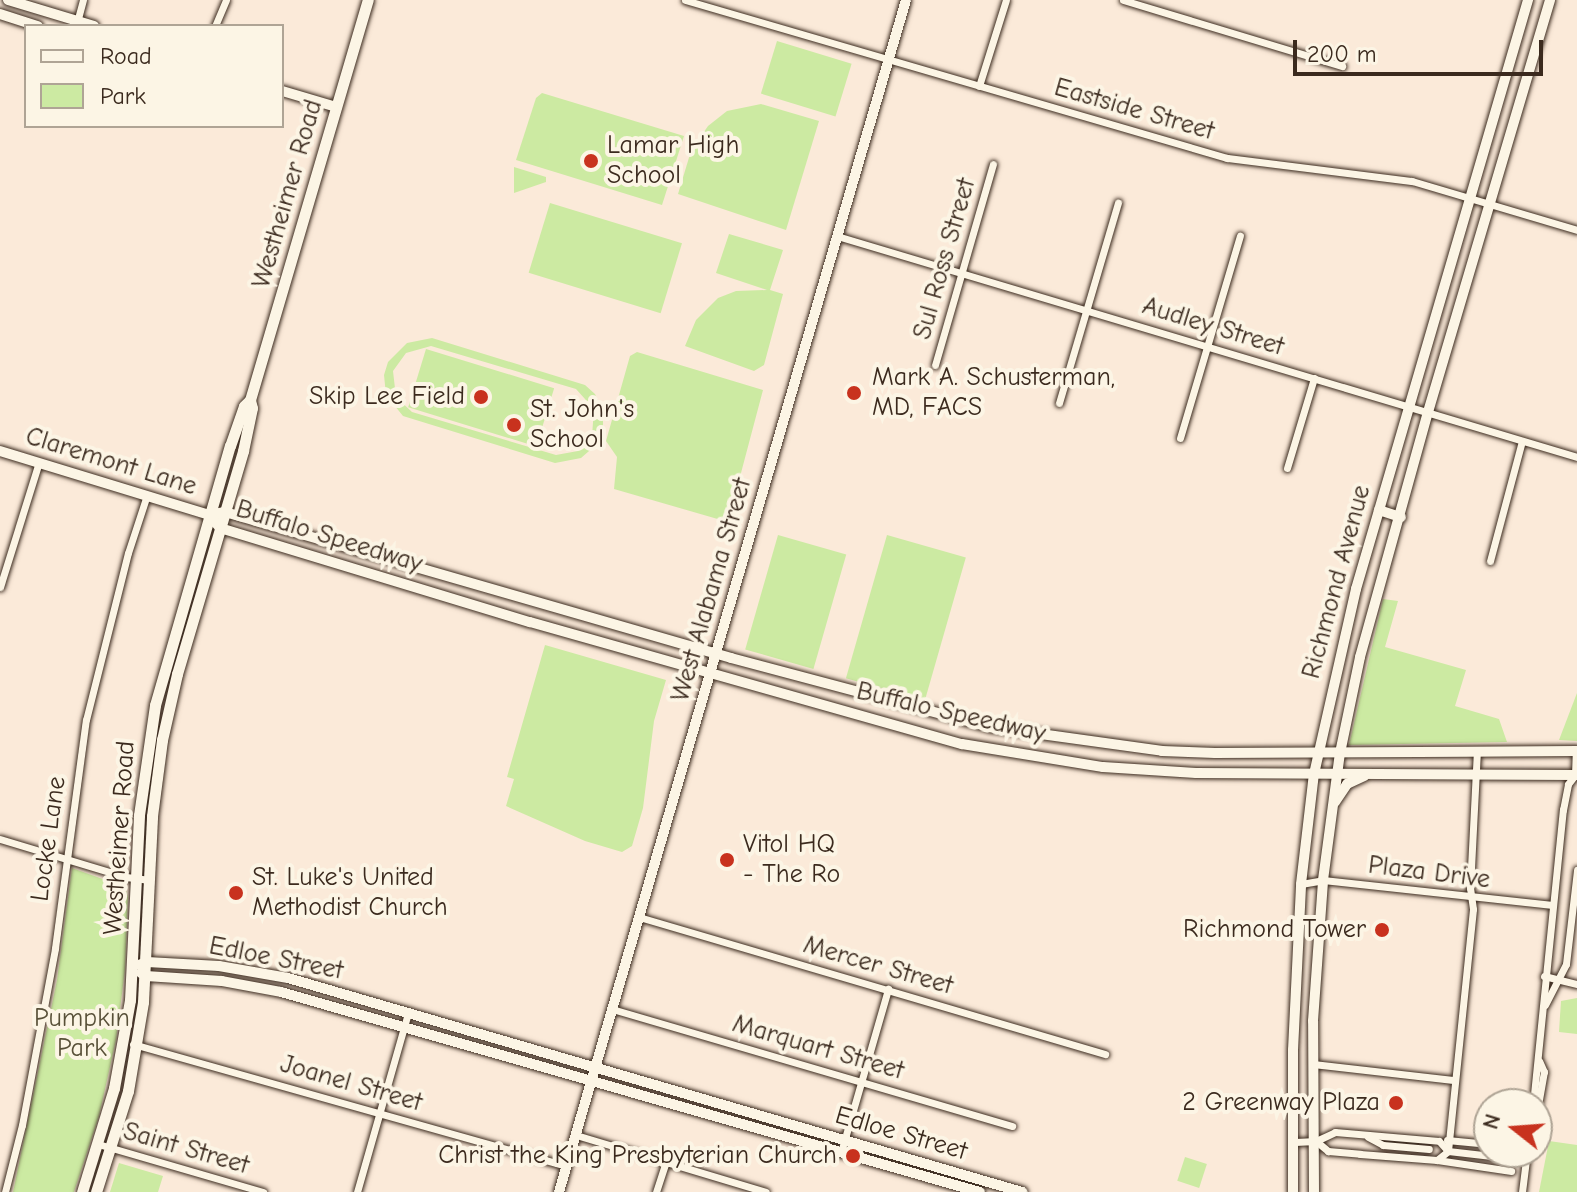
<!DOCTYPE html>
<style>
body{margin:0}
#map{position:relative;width:1577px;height:1192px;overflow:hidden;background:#fbead9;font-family:"Comic Neue",sans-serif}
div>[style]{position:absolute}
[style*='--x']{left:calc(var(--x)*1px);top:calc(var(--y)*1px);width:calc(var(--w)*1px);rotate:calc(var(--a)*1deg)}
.green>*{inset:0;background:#cceaa2;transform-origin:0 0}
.roads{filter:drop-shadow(0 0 2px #3b2a1e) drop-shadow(0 0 2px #3b2a1e)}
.street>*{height:7px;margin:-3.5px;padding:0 3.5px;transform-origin:3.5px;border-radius:3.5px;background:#fcf5e5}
.secondary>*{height:10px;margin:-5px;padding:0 5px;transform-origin:5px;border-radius:5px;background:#fcf5e5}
.primary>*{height:11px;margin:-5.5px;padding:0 5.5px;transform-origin:5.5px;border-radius:5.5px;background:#fcf5e5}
.dots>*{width:22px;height:22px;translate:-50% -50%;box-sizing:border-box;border:4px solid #fcf5e5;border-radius:50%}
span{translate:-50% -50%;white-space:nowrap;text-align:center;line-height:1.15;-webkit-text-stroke:8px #fcf5e5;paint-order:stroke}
.street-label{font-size:26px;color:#3b2a1e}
.poi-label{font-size:26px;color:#3b2a1e}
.left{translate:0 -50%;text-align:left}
.right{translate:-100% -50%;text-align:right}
.park-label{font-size:26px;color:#585038}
.legend{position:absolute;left:24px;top:24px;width:260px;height:104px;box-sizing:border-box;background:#fcf5e5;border:2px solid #afa495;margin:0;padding:10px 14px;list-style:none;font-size:24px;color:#3b2a1e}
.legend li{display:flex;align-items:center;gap:16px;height:40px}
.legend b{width:40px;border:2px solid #afa495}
.north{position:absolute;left:1473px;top:1088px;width:80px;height:80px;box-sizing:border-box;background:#fcf5e5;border:2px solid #afa495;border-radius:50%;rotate:287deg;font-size:22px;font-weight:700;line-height:32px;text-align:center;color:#3b2a1e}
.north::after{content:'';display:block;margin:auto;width:28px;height:36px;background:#c8321e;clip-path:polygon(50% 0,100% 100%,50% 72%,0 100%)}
.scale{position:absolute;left:1293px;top:40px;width:250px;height:36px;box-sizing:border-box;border:4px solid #3b2a1e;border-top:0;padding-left:10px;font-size:24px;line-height:28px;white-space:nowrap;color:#3b2a1e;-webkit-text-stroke:6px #fcf5e5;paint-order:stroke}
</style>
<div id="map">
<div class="green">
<i style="left:777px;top:41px;width:78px;height:55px;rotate:17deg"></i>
<i style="clip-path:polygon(542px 93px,684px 136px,662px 205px,516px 160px,536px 98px)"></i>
<i style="clip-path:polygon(761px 104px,819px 121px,786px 230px,678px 194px,691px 151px,708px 126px,727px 111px)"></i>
<i style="clip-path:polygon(514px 167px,546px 177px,546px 182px,514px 193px)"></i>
<i style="left:550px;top:203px;width:138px;height:73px;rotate:17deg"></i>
<i style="clip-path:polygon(729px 234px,783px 250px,770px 290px,783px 294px,764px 365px,754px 371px,685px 346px,696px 320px,718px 298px,736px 291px,767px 290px,716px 273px)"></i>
<i style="clip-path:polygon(evenodd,432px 338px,585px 385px,595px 394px,603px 413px,603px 426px,596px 445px,581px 458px,555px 463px,403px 416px,386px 395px,384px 375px,388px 362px,407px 343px,432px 338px,431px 346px,576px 389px,594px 409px,592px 436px,578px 451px,556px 455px,412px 412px,396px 397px,393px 371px,406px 353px,431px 346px)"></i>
<i style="left:426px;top:349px;width:134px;height:61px;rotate:17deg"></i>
<i style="clip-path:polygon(637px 352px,763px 390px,728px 522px,614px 489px,617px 457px,606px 441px,630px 356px)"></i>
<i style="left:778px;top:535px;width:71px;height:119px;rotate:16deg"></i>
<i style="left:887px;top:535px;width:82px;height:149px;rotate:16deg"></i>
<i style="clip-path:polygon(1383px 599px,1398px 601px,1385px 647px,1466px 670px,1455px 706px,1499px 719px,1507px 742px,1349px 745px)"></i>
<i style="clip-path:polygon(545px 645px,666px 680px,654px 721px,643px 808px,632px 846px,622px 852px,585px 841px,506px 806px,514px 779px,507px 777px)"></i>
<i style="clip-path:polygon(1577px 693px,1577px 741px,1559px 740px)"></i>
<i style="clip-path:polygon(72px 868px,125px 887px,128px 897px,125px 970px,116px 1040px,99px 1116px,74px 1192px,13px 1192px,57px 980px)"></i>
<i style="clip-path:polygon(1577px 998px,1577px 1034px,1559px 1032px,1561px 1001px)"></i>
<i style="clip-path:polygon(1549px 1141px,1577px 1145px,1577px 1192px,1539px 1192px)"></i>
<i style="left:1185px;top:1157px;width:23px;height:25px;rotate:18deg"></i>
<i style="clip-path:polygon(119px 1163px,163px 1176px,158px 1192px,110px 1192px)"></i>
</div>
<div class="roads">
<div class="street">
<i style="--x:685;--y:0;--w:565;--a:16.25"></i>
<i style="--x:1227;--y:158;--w:186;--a:7.1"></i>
<i style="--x:1412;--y:181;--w:172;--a:16.5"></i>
<i style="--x:1123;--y:0;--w:229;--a:16.8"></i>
<i style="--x:76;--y:26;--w:27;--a:-75"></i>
<i style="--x:215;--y:26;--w:28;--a:-67"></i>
<i style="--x:979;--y:86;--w:90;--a:-72.6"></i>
<i style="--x:837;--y:236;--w:772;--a:16.63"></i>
<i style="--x:935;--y:365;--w:209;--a:-73.9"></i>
<i style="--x:1059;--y:403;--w:209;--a:-73.6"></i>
<i style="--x:1180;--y:438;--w:211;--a:-73.5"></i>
<i style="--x:1287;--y:468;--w:94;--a:-73.3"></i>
<i style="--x:1490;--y:561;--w:124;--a:-75.1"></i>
<i style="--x:0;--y:587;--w:131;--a:-72.7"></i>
<i style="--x:0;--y:839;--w:132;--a:16.8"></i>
<i style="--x:126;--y:877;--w:24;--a:7"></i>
<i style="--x:1301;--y:884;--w:22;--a:-10"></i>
<i style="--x:1323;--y:880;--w:231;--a:6.2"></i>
<i style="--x:639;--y:917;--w:486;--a:16.4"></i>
<i style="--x:1544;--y:976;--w:34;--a:14"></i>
<i style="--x:1545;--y:1005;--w:46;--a:-62.9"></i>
<i style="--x:1566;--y:964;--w:95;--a:-83.3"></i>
<i style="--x:612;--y:1009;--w:417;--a:16.3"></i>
<i style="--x:133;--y:1044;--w:450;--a:15.7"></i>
<i style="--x:1313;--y:1064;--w:141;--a:6.5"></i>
<i style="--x:1533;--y:1104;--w:296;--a:-84.2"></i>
<i style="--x:1563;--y:810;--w:26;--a:-79"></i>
<i style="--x:1568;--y:784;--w:11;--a:-52"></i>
<i style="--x:1575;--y:775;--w:24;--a:-88"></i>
<i style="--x:1537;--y:1111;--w:40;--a:-80"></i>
<i style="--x:1544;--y:1072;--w:12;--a:-114"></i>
<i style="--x:576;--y:1135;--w:198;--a:16.7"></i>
<i style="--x:1368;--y:1137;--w:17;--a:28"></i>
<i style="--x:1383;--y:1145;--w:46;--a:5"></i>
<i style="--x:1447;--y:1140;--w:42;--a:5.4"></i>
<i style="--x:1316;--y:1141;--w:16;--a:40"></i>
<i style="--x:1328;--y:1151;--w:32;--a:5"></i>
<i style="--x:1360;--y:1154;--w:77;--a:4.5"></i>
<i style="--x:1437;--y:1160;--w:14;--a:-39"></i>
<i style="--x:1448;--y:1151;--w:243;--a:-84.1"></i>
<i style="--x:1473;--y:909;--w:21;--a:-98"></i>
<i style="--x:1470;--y:888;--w:136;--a:-87.1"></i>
<i style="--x:1295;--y:1142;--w:21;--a:-3"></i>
<i style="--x:1316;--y:1141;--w:21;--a:-25"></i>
<i style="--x:1335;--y:1132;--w:104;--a:4.9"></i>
<i style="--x:1439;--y:1141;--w:13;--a:48"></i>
<i style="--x:1448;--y:1151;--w:79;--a:6.6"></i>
<i style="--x:98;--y:1144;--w:172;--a:16.2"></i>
<i style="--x:841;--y:1152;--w:170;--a:-73.9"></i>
<i style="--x:1437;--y:1160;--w:75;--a:8.5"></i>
<i style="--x:5;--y:1192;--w:69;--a:-75.8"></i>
<i style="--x:22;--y:1125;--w:180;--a:-79.4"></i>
<i style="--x:55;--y:948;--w:230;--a:-82.3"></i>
<i style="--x:86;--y:720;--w:172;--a:-75.9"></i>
<i style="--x:128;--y:553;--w:61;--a:-71.9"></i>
<i style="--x:357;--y:1192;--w:186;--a:-74.1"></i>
<i style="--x:656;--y:1192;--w:32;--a:-72"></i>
<i style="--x:1522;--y:1192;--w:40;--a:-82.9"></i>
</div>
<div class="secondary">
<i style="--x:8;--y:0;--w:90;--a:16.8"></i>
<i style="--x:0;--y:14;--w:40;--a:18"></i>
<i style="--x:282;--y:91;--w:56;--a:16.5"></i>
<i style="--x:0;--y:451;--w:219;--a:17"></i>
<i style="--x:1379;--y:510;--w:23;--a:18"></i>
<i style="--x:209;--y:515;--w:16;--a:-11"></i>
<i style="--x:225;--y:512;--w:527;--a:16.09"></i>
<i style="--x:731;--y:658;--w:268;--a:14.9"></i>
<i style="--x:990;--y:727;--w:174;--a:7.9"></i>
<i style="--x:1162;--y:751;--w:53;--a:2.2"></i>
<i style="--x:1215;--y:753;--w:362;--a:-0.3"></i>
<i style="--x:215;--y:522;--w:8;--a:50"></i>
<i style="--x:220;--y:528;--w:324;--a:16.9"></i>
<i style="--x:530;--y:622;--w:449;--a:15.8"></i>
<i style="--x:962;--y:744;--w:143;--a:9.3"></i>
<i style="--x:1103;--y:767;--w:93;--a:3.7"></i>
<i style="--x:1196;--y:773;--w:381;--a:0.3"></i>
<i style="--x:1335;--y:802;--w:22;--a:-56"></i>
<i style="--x:1347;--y:784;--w:19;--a:-25"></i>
<i style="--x:139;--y:965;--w:9;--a:-21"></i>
<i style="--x:147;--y:962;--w:72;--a:3.2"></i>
<i style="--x:219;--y:966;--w:70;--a:9.9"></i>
<i style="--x:288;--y:978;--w:765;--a:16.25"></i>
<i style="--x:141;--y:973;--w:6;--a:31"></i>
<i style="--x:146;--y:976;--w:76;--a:3.8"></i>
<i style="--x:222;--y:981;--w:60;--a:10.6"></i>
<i style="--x:281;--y:992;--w:727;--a:15.97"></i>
<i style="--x:559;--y:1192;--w:1241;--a:-73.77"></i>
<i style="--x:1293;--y:1192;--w:142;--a:-90"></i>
<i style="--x:1293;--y:1050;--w:166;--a:-87.2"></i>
<i style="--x:1301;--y:884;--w:111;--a:-83.3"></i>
<i style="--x:1314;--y:774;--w:190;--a:-77.2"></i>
<i style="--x:1356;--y:589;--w:614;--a:-73.72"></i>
<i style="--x:1314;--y:1192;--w:171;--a:-90.3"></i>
<i style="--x:1313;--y:1021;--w:141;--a:-85.9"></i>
<i style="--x:1323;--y:880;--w:128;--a:-82.4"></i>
<i style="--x:1340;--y:753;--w:98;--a:-78.2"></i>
<i style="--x:1360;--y:657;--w:254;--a:-74.5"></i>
<i style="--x:1428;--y:412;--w:430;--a:-73.5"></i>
</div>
<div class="primary">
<i style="--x:82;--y:1192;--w:109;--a:-72.9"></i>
<i style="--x:114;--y:1088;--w:89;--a:-79.7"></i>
<i style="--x:130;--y:1000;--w:185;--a:-87.2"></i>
<i style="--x:139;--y:815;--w:111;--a:-81.7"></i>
<i style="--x:155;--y:705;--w:270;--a:-73.9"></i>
<i style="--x:230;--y:446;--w:42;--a:-70.7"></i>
<i style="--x:244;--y:406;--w:8;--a:-45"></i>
<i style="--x:250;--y:400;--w:417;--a:-73.6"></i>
<i style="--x:96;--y:1192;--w:106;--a:-72.4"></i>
<i style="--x:128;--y:1091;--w:90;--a:-80.4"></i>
<i style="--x:143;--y:1002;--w:186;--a:-87.2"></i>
<i style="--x:152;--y:816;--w:77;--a:-82.5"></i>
<i style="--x:162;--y:740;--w:68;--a:-77.2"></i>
<i style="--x:177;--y:674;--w:233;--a:-73.5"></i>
<i style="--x:243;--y:451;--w:44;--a:-78.2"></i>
<i style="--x:252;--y:408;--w:8;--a:-104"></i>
</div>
</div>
<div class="dots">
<i style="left:591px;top:161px;background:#c8321e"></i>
<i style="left:854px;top:393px;background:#c8321e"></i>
<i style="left:481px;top:397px;background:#c8321e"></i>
<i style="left:514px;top:425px;background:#c8321e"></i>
<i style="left:727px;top:860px;background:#c8321e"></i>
<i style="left:236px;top:893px;background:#c8321e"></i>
<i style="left:1382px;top:930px;background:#c8321e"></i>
<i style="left:1396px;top:1103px;background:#c8321e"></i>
<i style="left:853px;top:1156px;background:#c8321e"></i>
</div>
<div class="street-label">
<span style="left:1134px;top:110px;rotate:16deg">Eastside Street</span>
<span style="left:288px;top:194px;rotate:-74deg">Westheimer Road</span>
<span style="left:945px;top:259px;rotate:-74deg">Sul Ross Street</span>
<span style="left:1213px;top:327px;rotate:17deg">Audley Street</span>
<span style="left:111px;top:462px;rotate:17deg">Claremont Lane</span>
<span style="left:329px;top:537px;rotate:17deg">Buffalo Speedway</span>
<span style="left:1337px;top:582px;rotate:-75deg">Richmond Avenue</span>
<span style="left:712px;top:590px;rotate:-74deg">West Alabama Street</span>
<span style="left:951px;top:713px;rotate:13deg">Buffalo Speedway</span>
<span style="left:120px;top:838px;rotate:-86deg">Westheimer Road</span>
<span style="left:49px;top:839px;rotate:-82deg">Locke Lane</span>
<span style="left:1429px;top:873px;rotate:7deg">Plaza Drive</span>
<span style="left:276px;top:959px;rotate:11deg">Edloe Street</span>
<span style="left:878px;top:966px;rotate:16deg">Mercer Street</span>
<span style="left:818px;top:1048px;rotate:16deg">Marquart Street</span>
<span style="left:351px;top:1084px;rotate:16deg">Joanel Street</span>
<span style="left:901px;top:1134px;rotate:16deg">Edloe Street</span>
<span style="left:186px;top:1149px;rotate:16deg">Saint Street</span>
</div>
<div class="poi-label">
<span class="left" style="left:607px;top:161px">Lamar High<br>School</span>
<span class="left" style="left:872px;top:393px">Mark A. Schusterman,<br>MD, FACS</span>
<span class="right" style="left:465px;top:397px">Skip Lee Field</span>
<span class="left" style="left:530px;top:425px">St. John's<br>School</span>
<span class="left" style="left:743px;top:860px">Vitol HQ<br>- The Ro</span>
<span class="left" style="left:252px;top:893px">St. Luke's United<br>Methodist Church</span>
<span class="right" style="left:1366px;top:930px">Richmond Tower</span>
<span class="right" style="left:1380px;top:1103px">2 Greenway Plaza</span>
<span class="right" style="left:837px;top:1156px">Christ the King Presbyterian Church</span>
</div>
<div class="park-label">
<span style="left:82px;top:1034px">Pumpkin<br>Park</span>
</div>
<ul class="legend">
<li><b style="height:10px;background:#fcf5e5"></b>Road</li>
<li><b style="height:22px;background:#cceaa2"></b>Park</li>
</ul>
<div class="north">N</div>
<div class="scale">200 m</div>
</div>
